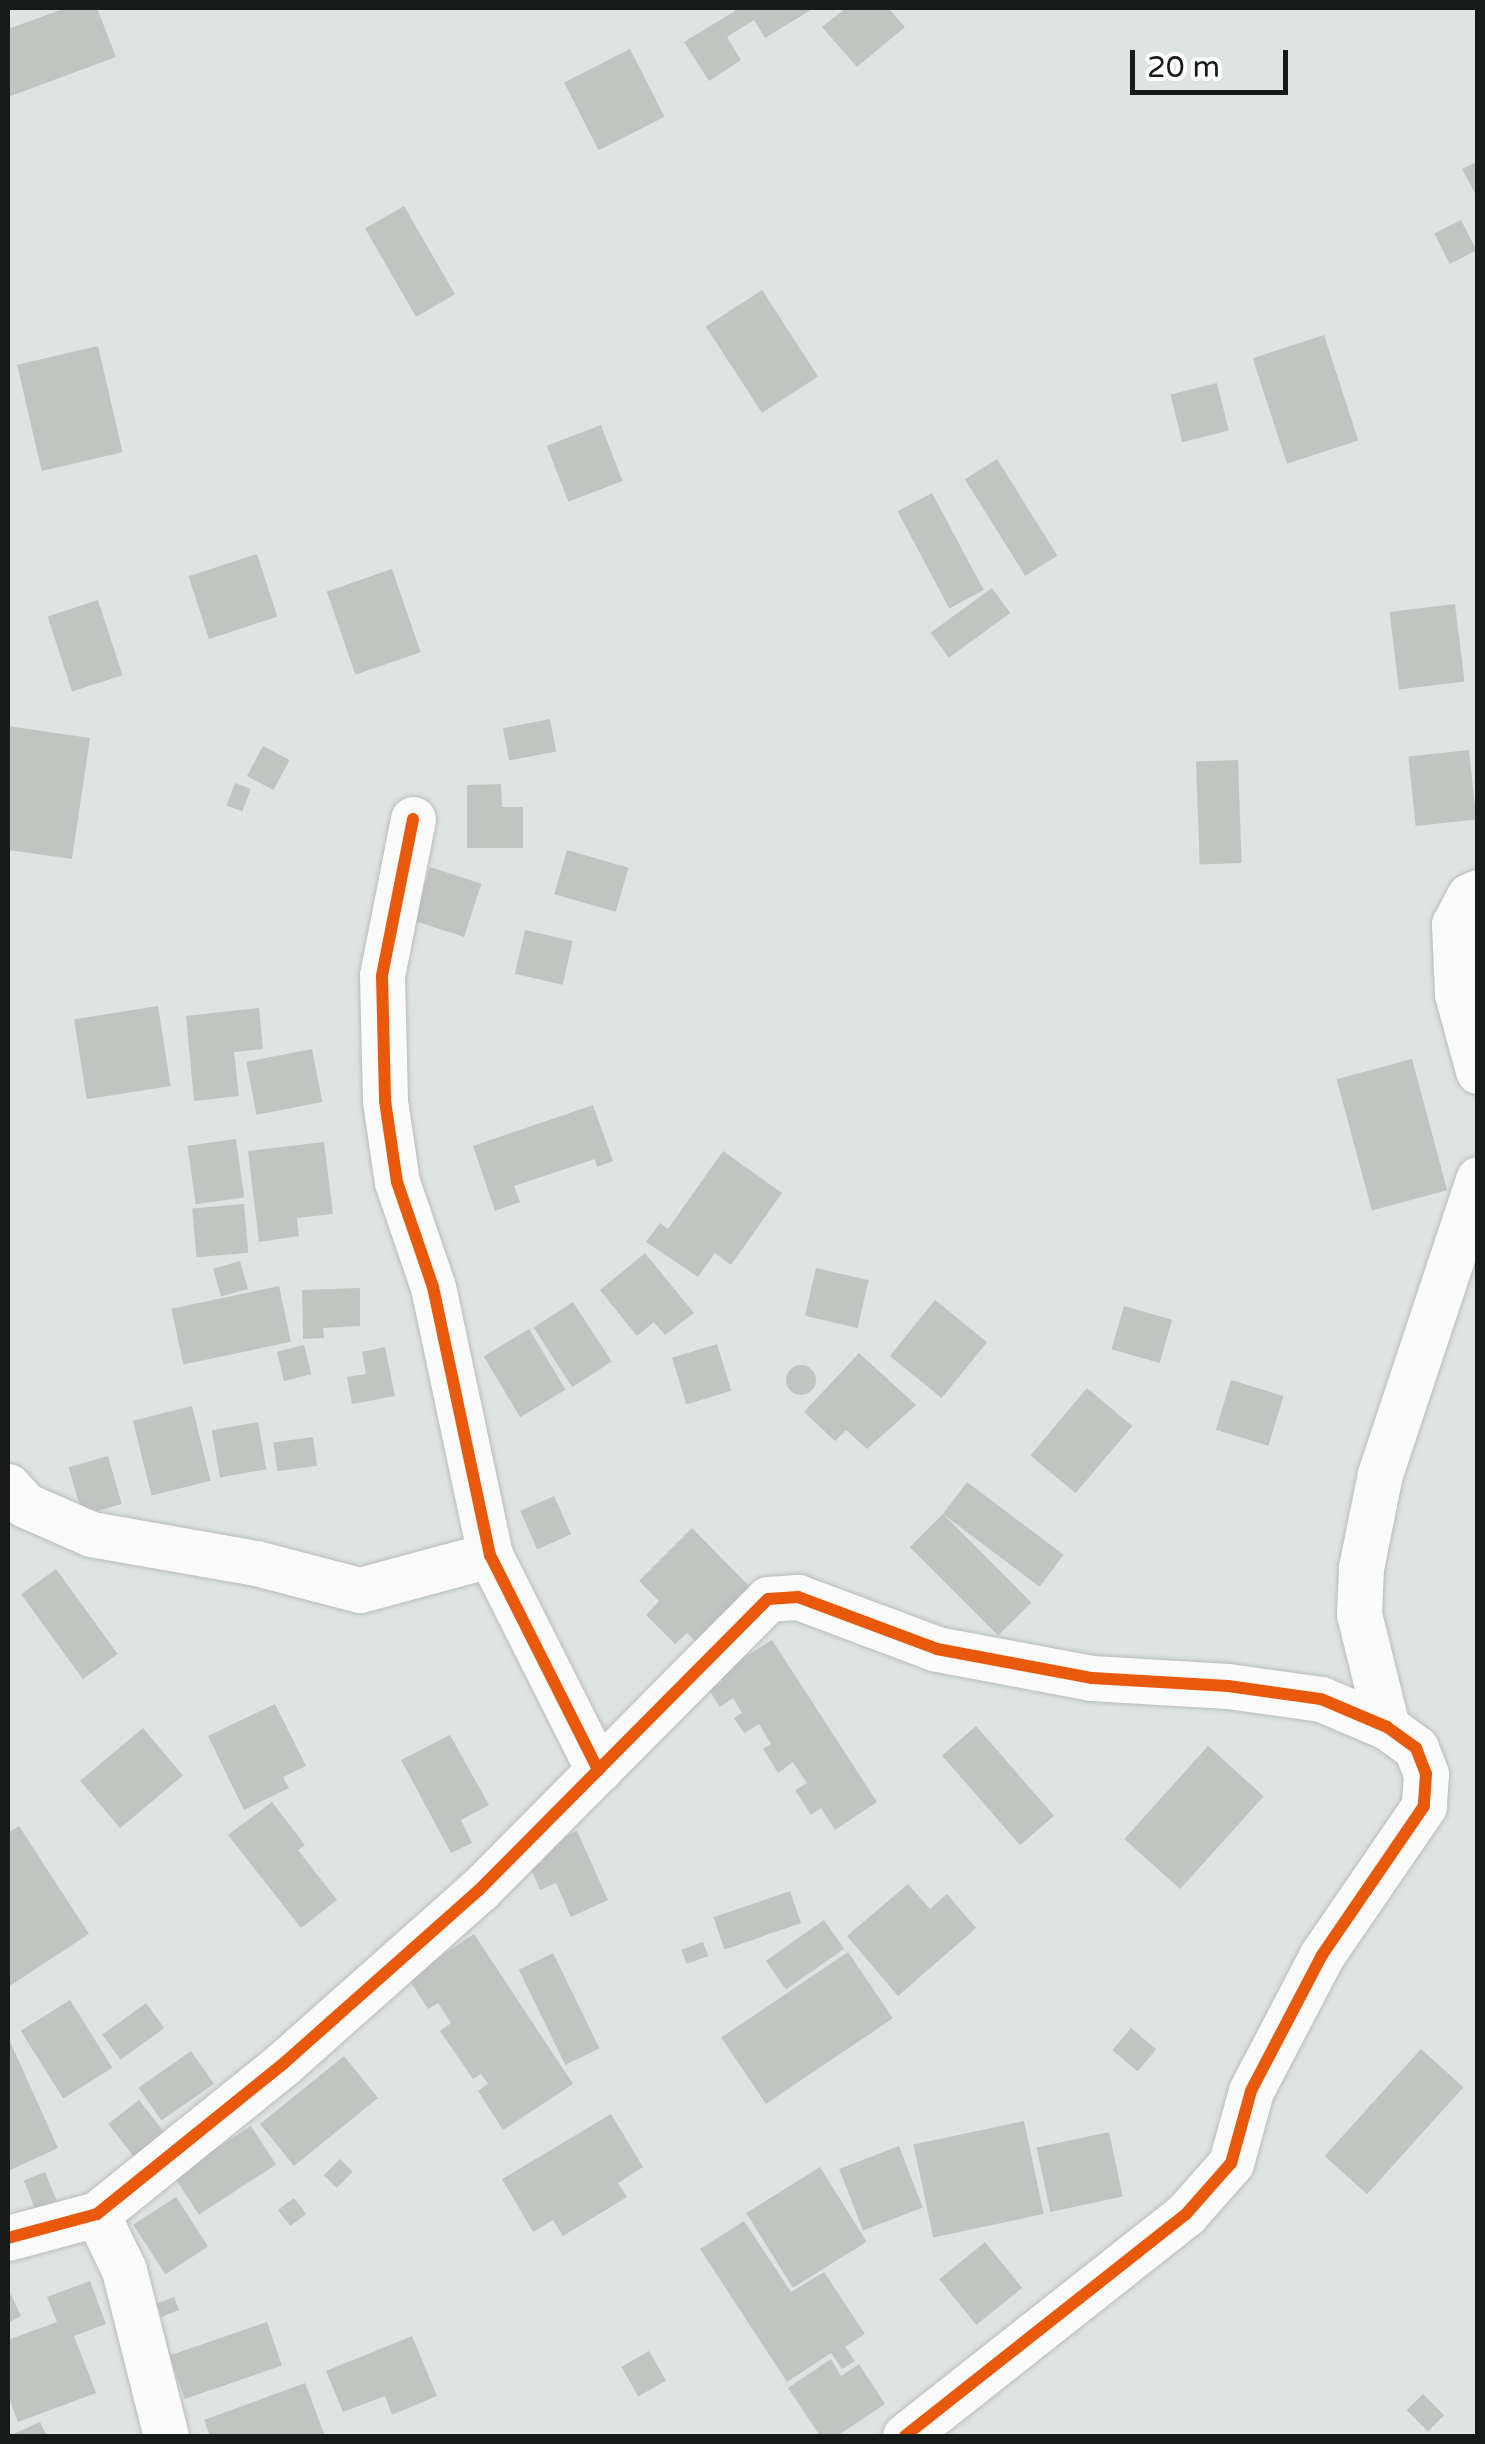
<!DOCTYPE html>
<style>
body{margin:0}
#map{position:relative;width:1485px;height:2444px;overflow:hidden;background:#dde4e1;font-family:"Varela Round",sans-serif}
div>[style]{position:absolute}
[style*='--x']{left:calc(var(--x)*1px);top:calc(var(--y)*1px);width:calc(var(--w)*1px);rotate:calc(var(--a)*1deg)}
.building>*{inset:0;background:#c0c5c2;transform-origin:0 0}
.round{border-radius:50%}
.roads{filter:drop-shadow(0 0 2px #b8bdba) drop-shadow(0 0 2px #b8bdba)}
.street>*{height:45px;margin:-22.5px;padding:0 22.5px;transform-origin:22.5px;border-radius:22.5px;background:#fafbfa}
.cycleway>*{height:12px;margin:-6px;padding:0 6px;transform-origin:6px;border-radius:6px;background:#e8590c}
span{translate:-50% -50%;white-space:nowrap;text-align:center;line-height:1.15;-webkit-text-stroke:8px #fff;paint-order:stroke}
.frame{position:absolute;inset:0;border:10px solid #161a18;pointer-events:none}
.scale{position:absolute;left:1130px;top:50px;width:158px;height:45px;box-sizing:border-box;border:5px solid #161a18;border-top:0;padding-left:12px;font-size:30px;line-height:35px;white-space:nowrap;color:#161a18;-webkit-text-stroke:8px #fff;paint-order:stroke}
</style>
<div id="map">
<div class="building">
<i style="clip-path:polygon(66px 8px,97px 8px,116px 57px,8px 97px,8px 29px)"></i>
<i style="clip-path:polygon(733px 8px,814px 8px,765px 38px,754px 20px,727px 37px,741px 60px,709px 81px,684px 42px,735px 11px)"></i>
<i style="clip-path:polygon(846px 8px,888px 8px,905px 27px,857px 67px,822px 27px)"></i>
<i style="left:630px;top:49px;width:76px;height:74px;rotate:63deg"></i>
<i style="clip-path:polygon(1478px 161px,1478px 199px,1462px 169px)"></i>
<i style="left:404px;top:206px;width:102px;height:45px;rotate:60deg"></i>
<i style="left:1461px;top:220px;width:34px;height:30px;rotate:63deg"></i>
<i style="left:762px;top:290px;width:103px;height:67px;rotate:57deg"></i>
<i style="left:1324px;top:335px;width:111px;height:75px;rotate:72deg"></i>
<i style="left:98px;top:346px;width:109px;height:83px;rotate:77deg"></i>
<i style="left:1217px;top:383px;width:49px;height:48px;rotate:76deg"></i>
<i style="left:601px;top:425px;width:60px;height:58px;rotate:69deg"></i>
<i style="left:997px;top:459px;width:114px;height:38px;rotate:58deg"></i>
<i style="left:932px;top:493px;width:110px;height:39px;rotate:62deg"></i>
<i style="left:257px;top:554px;width:66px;height:72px;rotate:72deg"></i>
<i style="left:392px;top:569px;width:88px;height:69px;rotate:71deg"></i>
<i style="left:992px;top:588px;width:31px;height:76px;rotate:54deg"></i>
<i style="left:98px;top:600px;width:79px;height:53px;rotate:72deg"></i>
<i style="left:1455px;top:604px;width:78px;height:66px;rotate:83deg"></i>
<i style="left:550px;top:719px;width:33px;height:48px;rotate:79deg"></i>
<i style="clip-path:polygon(8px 726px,90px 738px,72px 859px,8px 850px)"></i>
<i style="left:263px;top:746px;width:30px;height:34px;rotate:28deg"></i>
<i style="left:1469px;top:750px;width:70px;height:61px;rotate:84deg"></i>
<i style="left:1238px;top:760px;width:103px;height:42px;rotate:88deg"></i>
<i style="left:235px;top:783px;width:17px;height:24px;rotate:21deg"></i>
<i style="clip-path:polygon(501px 784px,502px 807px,523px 807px,523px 848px,467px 848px,467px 785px)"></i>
<i style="left:567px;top:850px;width:64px;height:46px;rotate:16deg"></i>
<i style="left:430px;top:867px;width:54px;height:56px;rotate:18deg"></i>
<i style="left:525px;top:930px;width:49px;height:45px;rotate:13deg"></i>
<i style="left:158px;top:1006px;width:81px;height:85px;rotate:81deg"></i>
<i style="clip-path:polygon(259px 1008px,263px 1049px,234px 1052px,239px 1096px,194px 1101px,186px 1016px)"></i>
<i style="left:312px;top:1049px;width:54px;height:67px;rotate:79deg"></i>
<i style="left:1412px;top:1059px;width:136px;height:78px;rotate:75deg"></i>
<i style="clip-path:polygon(593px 1105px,613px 1161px,597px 1167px,595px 1159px,514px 1186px,520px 1202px,495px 1211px,473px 1146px)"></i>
<i style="left:236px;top:1139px;width:59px;height:49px;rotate:82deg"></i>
<i style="clip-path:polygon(324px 1142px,333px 1214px,297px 1218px,299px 1236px,259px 1242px,248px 1151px)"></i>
<i style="clip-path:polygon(723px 1151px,782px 1193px,731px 1265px,715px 1253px,698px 1277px,646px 1242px,660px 1223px,668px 1229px)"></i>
<i style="left:244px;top:1204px;width:49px;height:52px;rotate:85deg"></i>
<i style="clip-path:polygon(645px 1253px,694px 1313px,665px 1335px,654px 1322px,637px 1336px,600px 1290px)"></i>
<i style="left:240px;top:1261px;width:29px;height:28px;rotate:74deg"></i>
<i style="left:816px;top:1268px;width:54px;height:49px;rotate:13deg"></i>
<i style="left:279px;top:1286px;width:57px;height:110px;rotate:78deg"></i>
<i style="clip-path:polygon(360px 1288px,360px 1326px,323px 1328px,324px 1338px,303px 1339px,302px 1290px)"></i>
<i style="left:935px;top:1300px;width:67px;height:72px;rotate:39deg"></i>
<i style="left:573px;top:1302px;width:71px;height:47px;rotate:57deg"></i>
<i style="left:1124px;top:1306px;width:50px;height:45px;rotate:16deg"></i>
<i style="left:529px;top:1329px;width:71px;height:53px;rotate:59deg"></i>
<i style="left:717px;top:1344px;width:49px;height:47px;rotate:73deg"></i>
<i style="left:304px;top:1345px;width:30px;height:28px;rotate:76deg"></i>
<i style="clip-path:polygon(385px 1347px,395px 1396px,352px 1404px,347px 1377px,366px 1374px,362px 1352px)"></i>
<i style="clip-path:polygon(859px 1353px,916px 1405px,867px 1449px,846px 1430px,835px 1441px,804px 1412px)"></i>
<i class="round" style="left:786px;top:1365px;width:30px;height:30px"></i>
<i style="left:1231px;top:1380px;width:55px;height:52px;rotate:17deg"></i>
<i style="left:1087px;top:1388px;width:59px;height:88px;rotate:40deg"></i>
<i style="left:192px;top:1406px;width:77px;height:61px;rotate:76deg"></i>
<i style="left:258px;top:1422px;width:48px;height:47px;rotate:80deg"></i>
<i style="left:313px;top:1437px;width:29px;height:40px;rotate:82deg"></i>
<i style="left:108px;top:1456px;width:50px;height:41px;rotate:74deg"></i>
<i style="left:967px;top:1482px;width:121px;height:40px;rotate:37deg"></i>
<i style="left:554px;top:1496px;width:42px;height:37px;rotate:66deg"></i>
<i style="left:943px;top:1514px;width:125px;height:47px;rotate:45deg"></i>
<i style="clip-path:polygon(692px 1528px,757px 1594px,702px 1648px,687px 1633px,675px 1644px,646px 1615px,659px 1601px,639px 1581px)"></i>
<i style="left:56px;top:1569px;width:105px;height:43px;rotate:54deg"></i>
<i style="clip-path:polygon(772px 1640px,877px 1802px,835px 1830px,821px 1808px,811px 1815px,795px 1790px,807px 1783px,793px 1762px,778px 1773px,763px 1749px,771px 1744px,759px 1724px,744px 1733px,734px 1718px,742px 1713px,733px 1698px,720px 1707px,709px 1690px,723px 1681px,718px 1674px)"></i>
<i style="clip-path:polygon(275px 1704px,306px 1766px,283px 1777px,289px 1788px,244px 1810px,208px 1736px)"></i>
<i style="left:976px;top:1726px;width:119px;height:45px;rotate:49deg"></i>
<i style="left:143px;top:1728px;width:62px;height:82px;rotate:50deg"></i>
<i style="clip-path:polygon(450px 1735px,489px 1805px,461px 1820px,472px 1843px,451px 1853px,401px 1760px)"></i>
<i style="left:1208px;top:1746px;width:75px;height:125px;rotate:42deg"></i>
<i style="clip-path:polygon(272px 1802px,305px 1845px,298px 1850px,337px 1900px,301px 1928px,228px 1835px)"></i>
<i style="clip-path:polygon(19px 1826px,89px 1934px,8px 1987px,8px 1833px)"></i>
<i style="clip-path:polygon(577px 1831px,608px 1900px,571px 1917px,556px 1883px,540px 1890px,530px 1867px,543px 1862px,537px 1849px)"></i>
<i style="clip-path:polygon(908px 1884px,930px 1909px,947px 1894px,976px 1928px,898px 1996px,847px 1936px)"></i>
<i style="left:790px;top:1891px;width:34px;height:81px;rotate:71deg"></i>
<i style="left:824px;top:1920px;width:35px;height:71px;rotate:55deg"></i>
<i style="clip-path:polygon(474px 1934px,573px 2084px,503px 2130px,478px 2091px,488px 2084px,481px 2074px,473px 2079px,440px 2031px,451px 2023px,438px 2003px,428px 2009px,408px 1978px)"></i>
<i style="left:703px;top:1942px;width:15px;height:23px;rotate:70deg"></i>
<i style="left:848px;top:1952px;width:80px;height:153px;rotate:56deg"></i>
<i style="left:553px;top:1953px;width:106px;height:38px;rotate:64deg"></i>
<i style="left:70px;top:2000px;width:80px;height:58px;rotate:58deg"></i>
<i style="left:146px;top:2003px;width:31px;height:54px;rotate:54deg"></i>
<i style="left:1131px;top:2028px;width:33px;height:29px;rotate:40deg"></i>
<i style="clip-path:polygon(8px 2037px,58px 2148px,8px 2171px)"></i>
<i style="left:1421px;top:2049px;width:57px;height:144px;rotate:42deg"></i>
<i style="left:191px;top:2051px;width:40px;height:64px;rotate:55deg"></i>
<i style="left:344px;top:2056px;width:54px;height:108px;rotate:51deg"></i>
<i style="left:139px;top:2100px;width:47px;height:39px;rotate:52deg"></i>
<i style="clip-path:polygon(611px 2114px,643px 2167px,618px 2183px,627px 2197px,563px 2236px,553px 2220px,533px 2232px,502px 2179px)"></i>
<i style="left:1024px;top:2121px;width:95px;height:113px;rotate:78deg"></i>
<i style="left:251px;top:2126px;width:46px;height:92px;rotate:57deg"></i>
<i style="left:1109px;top:2132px;width:66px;height:74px;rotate:78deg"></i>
<i style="left:899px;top:2146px;width:66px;height:64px;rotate:69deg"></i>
<i style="left:340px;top:2159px;width:18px;height:23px;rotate:45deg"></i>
<i style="left:820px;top:2167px;width:88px;height:87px;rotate:58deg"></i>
<i style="left:45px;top:2172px;width:32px;height:23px;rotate:68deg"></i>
<i style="left:176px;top:2197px;width:59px;height:51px;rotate:57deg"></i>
<i style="left:294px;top:2198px;width:20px;height:20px;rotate:53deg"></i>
<i style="clip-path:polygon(744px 2221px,791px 2292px,824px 2272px,865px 2334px,845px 2347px,855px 2361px,842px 2369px,831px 2353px,787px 2382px,700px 2249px)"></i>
<i style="left:985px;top:2242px;width:59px;height:59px;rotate:51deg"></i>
<i style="clip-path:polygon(90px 2281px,106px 2324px,74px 2336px,96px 2393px,18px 2422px,8px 2396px,8px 2340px,57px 2322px,47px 2297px)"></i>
<i style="clip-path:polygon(8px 2288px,21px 2316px,8px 2323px)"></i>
<i style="left:174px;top:2297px;width:14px;height:19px;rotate:69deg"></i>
<i style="left:267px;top:2322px;width:46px;height:103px;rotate:71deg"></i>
<i style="clip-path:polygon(412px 2336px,437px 2396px,392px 2415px,385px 2396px,343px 2412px,326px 2371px)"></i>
<i style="left:649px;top:2351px;width:34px;height:32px;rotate:60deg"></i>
<i style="clip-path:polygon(831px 2359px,841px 2376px,859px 2364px,885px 2404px,837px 2436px,820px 2436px,788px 2388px)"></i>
<i style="clip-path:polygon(305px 2383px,325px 2436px,210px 2436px,204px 2420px)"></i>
<i style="left:1423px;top:2394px;width:30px;height:23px;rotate:45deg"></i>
<i style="clip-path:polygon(40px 2422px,47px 2436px,9px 2436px)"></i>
</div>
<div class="roads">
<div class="street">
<i style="--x:413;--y:819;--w:160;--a:101.2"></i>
<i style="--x:382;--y:976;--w:125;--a:88.6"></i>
<i style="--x:385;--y:1101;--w:82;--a:81.6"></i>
<i style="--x:397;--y:1182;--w:111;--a:71.1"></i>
<i style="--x:433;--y:1287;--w:274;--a:78"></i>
<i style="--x:490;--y:1555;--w:241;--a:63.3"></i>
<i style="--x:1478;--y:892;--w:10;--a:156"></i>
<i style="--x:1469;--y:896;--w:32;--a:118"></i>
<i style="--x:1454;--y:924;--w:70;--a:87.5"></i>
<i style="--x:1457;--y:994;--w:80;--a:74.7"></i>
<i style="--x:8;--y:1486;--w:25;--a:48"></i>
<i style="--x:25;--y:1505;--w:72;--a:23.7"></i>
<i style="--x:91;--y:1534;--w:168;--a:10"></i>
<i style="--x:256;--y:1563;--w:107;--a:14.6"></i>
<i style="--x:360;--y:1590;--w:135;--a:-15.1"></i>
<i style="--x:1387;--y:1727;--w:116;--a:-103.9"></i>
<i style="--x:1359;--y:1614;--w:46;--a:-87.5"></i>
<i style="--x:1361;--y:1568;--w:96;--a:-78.6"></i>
<i style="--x:1380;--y:1474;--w:311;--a:-71.6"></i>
<i style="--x:97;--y:2214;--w:62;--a:64.3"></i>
<i style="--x:124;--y:2270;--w:171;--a:75.8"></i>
<i style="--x:8;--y:2238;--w:92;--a:-15.1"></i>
<i style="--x:97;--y:2214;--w:240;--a:-38.9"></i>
<i style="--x:284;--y:2063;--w:261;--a:-41.6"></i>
<i style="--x:479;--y:1890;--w:410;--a:-45.2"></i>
<i style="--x:768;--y:1599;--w:30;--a:-4"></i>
<i style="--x:798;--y:1597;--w:148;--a:20.5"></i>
<i style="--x:937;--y:1649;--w:158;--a:10.6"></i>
<i style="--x:1092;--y:1678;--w:136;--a:3.4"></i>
<i style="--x:1228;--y:1686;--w:94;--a:8"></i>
<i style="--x:1321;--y:1699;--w:72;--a:23"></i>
<i style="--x:1387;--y:1727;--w:36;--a:36"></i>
<i style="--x:1416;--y:1748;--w:28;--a:69"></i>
<i style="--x:1426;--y:1774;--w:32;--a:94"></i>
<i style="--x:1424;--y:1806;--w:181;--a:124.4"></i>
<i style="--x:1322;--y:1955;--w:153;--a:117.6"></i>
<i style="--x:1251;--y:2091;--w:75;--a:105.5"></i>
<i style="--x:1231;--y:2163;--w:68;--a:131.4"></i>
<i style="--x:1186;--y:2214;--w:358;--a:141.7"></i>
</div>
</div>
<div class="cycleway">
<i style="--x:413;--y:819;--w:160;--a:101.2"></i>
<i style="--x:382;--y:976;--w:125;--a:88.6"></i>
<i style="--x:385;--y:1101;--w:82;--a:81.6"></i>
<i style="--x:397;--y:1182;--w:111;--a:71.1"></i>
<i style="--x:433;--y:1287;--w:274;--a:78"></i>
<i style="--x:490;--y:1555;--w:241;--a:63.3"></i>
<i style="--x:8;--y:2238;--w:92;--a:-15.1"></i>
<i style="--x:97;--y:2214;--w:240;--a:-38.9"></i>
<i style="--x:284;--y:2063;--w:261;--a:-41.6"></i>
<i style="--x:479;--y:1890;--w:410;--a:-45.2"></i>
<i style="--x:768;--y:1599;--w:30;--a:-4"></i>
<i style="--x:798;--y:1597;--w:148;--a:20.5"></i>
<i style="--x:937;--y:1649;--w:158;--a:10.6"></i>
<i style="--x:1092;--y:1678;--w:136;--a:3.4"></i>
<i style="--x:1228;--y:1686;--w:94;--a:8"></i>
<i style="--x:1321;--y:1699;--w:72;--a:23"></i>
<i style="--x:1387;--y:1727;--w:36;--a:36"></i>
<i style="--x:1416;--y:1748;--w:28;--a:69"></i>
<i style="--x:1426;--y:1774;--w:32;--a:94"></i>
<i style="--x:1424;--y:1806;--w:181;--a:124.4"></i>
<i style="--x:1322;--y:1955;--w:153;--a:117.6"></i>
<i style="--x:1251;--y:2091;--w:75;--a:105.5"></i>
<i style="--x:1231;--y:2163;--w:68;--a:131.4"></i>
<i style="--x:1186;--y:2214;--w:358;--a:141.7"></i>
</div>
<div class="frame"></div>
<div class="scale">20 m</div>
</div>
